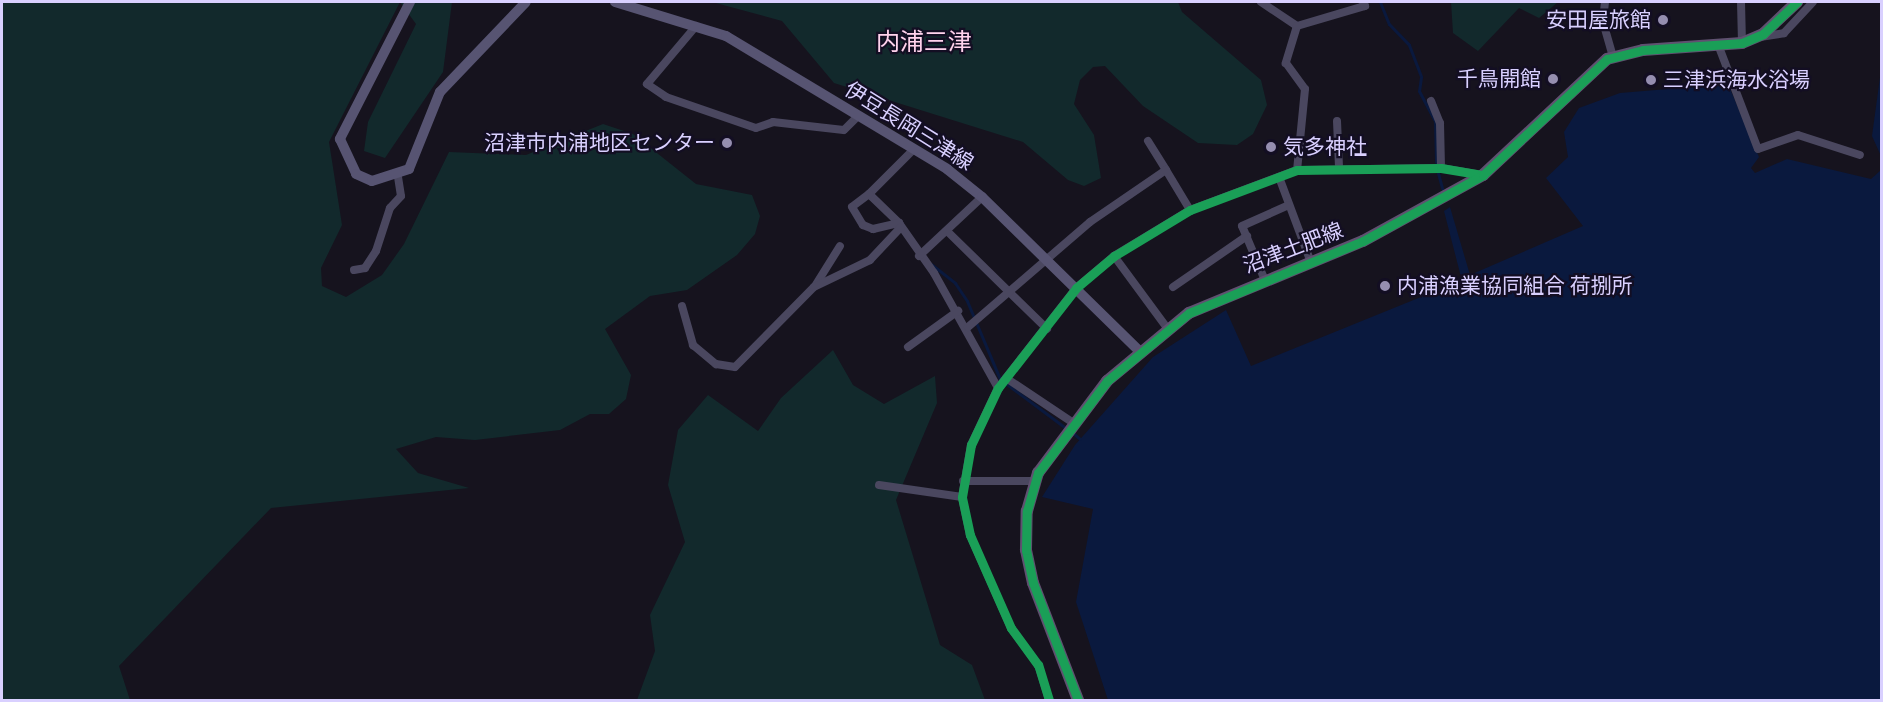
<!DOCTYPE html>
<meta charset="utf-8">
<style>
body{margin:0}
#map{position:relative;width:1883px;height:702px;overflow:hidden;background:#16131e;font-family:"Archivo Narrow","Noto Sans JP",sans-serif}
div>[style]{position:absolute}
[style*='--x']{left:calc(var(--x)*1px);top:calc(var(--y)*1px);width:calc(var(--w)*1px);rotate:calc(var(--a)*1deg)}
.green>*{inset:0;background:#12292c}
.water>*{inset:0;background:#0a193e}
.stream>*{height:3px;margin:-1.5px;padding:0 1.5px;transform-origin:1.5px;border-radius:1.5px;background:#0a193e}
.minor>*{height:8px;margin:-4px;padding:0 4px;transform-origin:4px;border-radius:4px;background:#4a475f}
.secondary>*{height:10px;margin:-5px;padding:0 5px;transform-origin:5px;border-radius:5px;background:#575472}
.primary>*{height:12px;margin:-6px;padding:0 6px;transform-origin:6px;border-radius:6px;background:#5f5170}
.cycleway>*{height:9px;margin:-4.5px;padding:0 4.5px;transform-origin:4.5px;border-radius:4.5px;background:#1a9f57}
.dots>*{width:16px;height:16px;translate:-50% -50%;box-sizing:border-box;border:3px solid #130e23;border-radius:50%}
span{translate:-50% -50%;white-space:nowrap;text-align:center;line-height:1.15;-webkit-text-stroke:4.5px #130e23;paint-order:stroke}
.poi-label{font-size:21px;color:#d9d0ff}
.right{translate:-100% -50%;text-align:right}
.left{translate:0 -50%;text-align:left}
.street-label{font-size:21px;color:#d9d0ff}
.quarter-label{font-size:24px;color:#ffd2ec}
.frame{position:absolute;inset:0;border:3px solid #d9d0ff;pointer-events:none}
</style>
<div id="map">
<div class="green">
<i style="clip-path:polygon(2px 2px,452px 2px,443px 72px,385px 158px,364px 151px,368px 122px,416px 24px,400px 2px,329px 142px,342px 225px,321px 268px,322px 286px,346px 297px,382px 275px,404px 244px,449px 152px,526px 155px,603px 124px,633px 134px,696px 184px,752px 195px,760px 216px,755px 234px,737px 255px,687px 290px,650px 296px,605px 329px,631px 375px,626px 399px,609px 414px,590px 414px,560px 430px,475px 440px,436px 437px,396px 449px,418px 473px,469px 488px,271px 508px,119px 666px,130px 700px,2px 700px)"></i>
<i style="clip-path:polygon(712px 2px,1178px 2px,1182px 12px,1261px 80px,1267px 105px,1253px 134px,1237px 145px,1198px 143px,1143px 106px,1105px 66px,1093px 67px,1080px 80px,1074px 104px,1094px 135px,1101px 178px,1084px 186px,1068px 180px,1023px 142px,834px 83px,782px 21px)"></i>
<i style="clip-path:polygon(1451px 2px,1558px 2px,1539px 18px,1519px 8px,1478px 51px,1453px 33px)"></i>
<i style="clip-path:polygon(833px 350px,853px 385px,884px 404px,935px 376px,937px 403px,896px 500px,940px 645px,972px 665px,985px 700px,637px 700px,655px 651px,650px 615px,685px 542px,668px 485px,678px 430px,708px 395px,758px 431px,781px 398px)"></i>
</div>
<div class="water">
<i style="clip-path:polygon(1881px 70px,1882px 155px,1881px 156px,1872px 136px)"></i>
<i style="clip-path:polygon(1728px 84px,1759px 157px,1751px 168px,1755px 173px,1787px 159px,1871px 179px,1881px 170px,1881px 700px,1108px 700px,1076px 602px,1093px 509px,1042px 497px,1075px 445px,1153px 357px,1226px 310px,1251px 366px,1453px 284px,1461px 277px,1444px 211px,1450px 207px,1470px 275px,1583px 226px,1546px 178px,1568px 157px,1564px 132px,1579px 108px,1620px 93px)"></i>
</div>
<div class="stream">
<i style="--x:1380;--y:2;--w:24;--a:68"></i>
<i style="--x:1389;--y:24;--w:29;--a:46"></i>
<i style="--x:1409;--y:45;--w:34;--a:69"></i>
<i style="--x:1421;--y:77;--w:14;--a:98"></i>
<i style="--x:1419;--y:91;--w:34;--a:62"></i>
<i style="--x:1435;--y:121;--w:41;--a:88.6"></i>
<i style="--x:1438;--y:173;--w:16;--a:75"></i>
<i style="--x:931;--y:264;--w:31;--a:38"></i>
<i style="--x:955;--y:283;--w:22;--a:56"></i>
<i style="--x:967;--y:301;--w:85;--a:67.1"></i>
<i style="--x:1000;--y:379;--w:84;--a:36.7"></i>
<i style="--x:1073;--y:433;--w:9;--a:41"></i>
</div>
<div class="minor">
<i style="--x:1261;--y:2;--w:43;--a:33.7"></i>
<i style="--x:1297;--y:26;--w:39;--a:107"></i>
<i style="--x:1286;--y:63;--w:32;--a:54"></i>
<i style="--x:1305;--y:89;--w:81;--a:95.6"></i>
<i style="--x:1605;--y:2;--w:20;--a:96"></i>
<i style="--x:1603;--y:22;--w:36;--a:74"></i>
<i style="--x:1741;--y:2;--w:41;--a:88.6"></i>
<i style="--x:696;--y:26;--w:76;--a:130.2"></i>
<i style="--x:647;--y:84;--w:23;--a:34"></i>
<i style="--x:666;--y:97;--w:95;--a:19"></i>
<i style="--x:756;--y:128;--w:18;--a:-19"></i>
<i style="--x:773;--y:122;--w:71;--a:6.4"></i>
<i style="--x:844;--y:130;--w:20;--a:-45"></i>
<i style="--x:1297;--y:26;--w:71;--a:-16.4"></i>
<i style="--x:1365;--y:6;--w:4;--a:-117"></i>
<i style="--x:1760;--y:37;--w:24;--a:-9"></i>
<i style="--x:1784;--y:33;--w:42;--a:-46.9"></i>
<i style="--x:1719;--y:47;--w:109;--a:69.1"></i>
<i style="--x:1758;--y:149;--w:42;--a:-19.3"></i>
<i style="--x:1798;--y:135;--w:65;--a:17.9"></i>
<i style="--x:1431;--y:101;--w:24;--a:68"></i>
<i style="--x:1440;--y:123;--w:45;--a:88.7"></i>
<i style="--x:1337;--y:121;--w:46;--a:87.5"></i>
<i style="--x:1148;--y:141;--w:34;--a:58"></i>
<i style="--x:913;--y:150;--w:62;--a:135"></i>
<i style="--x:869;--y:194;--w:42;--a:44"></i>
<i style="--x:899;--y:223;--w:61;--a:55"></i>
<i style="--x:934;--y:273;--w:132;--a:60.9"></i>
<i style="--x:1279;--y:177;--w:89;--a:69.5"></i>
<i style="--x:869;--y:194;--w:21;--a:143"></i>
<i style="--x:852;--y:207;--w:21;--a:59"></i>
<i style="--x:863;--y:225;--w:11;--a:22"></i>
<i style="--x:873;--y:229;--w:27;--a:-13"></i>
<i style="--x:947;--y:231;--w:140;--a:44.4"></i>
<i style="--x:919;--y:256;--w:86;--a:-43.1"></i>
<i style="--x:1114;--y:256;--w:89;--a:53.6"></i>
<i style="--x:354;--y:270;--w:11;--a:-10"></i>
<i style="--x:365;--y:268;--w:20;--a:-57"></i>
<i style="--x:376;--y:251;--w:45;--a:-72"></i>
<i style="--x:390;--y:208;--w:16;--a:-47"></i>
<i style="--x:401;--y:196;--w:19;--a:-99"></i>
<i style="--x:1264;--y:278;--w:56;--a:-112.9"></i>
<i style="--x:1242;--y:226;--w:51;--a:-24.1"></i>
<i style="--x:815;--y:286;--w:47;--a:-58"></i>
<i style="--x:1173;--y:287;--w:90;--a:-34.6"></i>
<i style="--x:682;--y:306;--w:41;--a:74.2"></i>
<i style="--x:693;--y:345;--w:30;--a:40"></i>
<i style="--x:716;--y:364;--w:19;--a:9"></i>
<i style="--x:735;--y:367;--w:112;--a:-45.4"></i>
<i style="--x:814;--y:287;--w:62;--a:-25.7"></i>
<i style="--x:870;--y:260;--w:44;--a:-46.8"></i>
<i style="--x:968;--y:327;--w:161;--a:-40.7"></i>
<i style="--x:1090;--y:222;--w:92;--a:-34.4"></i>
<i style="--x:1166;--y:170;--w:47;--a:59"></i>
<i style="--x:908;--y:347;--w:62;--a:-35.8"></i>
<i style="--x:1006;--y:378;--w:79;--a:33.7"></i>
<i style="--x:963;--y:481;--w:72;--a:0"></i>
<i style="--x:879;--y:485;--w:84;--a:8.2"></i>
<i style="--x:1049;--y:700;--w:37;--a:-107"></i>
<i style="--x:1038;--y:665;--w:46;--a:-126.1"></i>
<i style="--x:1011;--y:628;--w:102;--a:-113.8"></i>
<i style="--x:970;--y:535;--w:39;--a:-102"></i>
<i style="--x:962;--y:497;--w:53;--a:-80.2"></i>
<i style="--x:971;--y:445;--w:63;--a:-64.7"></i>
<i style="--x:998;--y:388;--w:127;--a:-52"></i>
<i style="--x:1076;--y:288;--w:50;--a:-40.1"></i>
<i style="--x:1114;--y:256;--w:89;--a:-31.2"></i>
<i style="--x:1190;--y:210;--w:114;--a:-20.5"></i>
<i style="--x:1297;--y:170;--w:144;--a:-0.8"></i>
<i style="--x:1441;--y:168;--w:43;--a:9.5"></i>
</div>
<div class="secondary">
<i style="--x:410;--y:2;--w:154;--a:117.1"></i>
<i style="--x:340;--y:139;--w:38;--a:65"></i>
<i style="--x:356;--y:174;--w:17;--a:24"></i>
<i style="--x:372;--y:181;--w:39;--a:-18"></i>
<i style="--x:409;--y:169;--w:83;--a:-68.1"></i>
<i style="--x:440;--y:92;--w:124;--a:-46.3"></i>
<i style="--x:615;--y:2;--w:116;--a:17"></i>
<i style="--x:726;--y:36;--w:258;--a:31"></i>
<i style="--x:947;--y:169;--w:45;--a:38.7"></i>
<i style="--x:982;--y:197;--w:220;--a:44.4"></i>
</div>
<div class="primary">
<i style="--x:1078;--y:700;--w:125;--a:-111"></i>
<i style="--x:1033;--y:583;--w:34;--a:-102"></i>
<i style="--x:1026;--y:550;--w:39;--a:-89"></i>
<i style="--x:1027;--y:511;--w:40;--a:-74"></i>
<i style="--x:1038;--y:473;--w:115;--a:-53.1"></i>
<i style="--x:1107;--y:381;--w:107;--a:-39.7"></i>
<i style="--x:1189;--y:313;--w:188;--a:-22.5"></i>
<i style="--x:1363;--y:241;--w:137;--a:-28.8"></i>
<i style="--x:1483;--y:175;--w:170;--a:-43.1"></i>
<i style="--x:1607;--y:59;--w:37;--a:-14"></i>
<i style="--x:1643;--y:50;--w:99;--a:-4"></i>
<i style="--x:1742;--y:43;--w:23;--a:-23"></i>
<i style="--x:1763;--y:34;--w:47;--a:-43.3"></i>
</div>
<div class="cycleway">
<i style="--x:1049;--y:700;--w:37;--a:-107"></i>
<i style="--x:1038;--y:665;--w:46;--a:-126.1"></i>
<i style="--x:1011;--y:628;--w:102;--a:-113.8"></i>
<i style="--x:970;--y:535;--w:39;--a:-102"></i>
<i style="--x:962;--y:497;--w:53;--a:-80.2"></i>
<i style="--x:971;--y:445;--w:63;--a:-64.7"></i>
<i style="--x:998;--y:388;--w:127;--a:-52"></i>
<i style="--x:1076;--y:288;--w:50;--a:-40.1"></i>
<i style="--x:1114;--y:256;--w:89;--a:-31.2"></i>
<i style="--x:1190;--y:210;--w:114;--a:-20.5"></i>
<i style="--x:1297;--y:170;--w:144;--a:-0.8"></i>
<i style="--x:1441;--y:168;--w:43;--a:9.5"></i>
<i style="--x:1078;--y:700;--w:125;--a:-111"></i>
<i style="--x:1033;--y:583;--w:34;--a:-102"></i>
<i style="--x:1026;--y:550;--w:39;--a:-89"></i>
<i style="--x:1027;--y:511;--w:40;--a:-74"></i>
<i style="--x:1038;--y:473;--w:115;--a:-53.1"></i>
<i style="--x:1107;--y:381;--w:107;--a:-39.7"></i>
<i style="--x:1189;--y:313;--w:188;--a:-22.5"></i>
<i style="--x:1363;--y:241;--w:137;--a:-28.8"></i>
<i style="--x:1483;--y:175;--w:170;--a:-43.1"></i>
<i style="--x:1607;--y:59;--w:37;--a:-14"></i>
<i style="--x:1643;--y:50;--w:99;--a:-4"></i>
<i style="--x:1742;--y:43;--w:23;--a:-23"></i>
<i style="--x:1763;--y:34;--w:47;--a:-43.3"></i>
</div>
<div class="dots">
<i style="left:1663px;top:20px;background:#958eb0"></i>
<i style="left:1553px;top:79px;background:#958eb0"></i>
<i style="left:1651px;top:80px;background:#958eb0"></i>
<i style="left:727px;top:143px;background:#958eb0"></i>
<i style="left:1271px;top:147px;background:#958eb0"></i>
<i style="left:1385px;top:286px;background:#958eb0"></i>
</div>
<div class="poi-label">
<span class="right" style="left:1651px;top:20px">安田屋旅館</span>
<span class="right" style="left:1541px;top:79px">千鳥開館</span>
<span class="left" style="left:1663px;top:80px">三津浜海水浴場</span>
<span class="right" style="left:715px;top:143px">沼津市内浦地区センター</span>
<span class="left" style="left:1283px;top:147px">気多神社</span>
<span class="left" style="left:1397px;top:286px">内浦漁業協同組合 荷捌所</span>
</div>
<div class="street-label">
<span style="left:909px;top:126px;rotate:32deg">伊豆長岡三津線</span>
<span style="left:1293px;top:248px;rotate:-21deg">沼津土肥線</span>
</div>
<div class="quarter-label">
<span style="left:924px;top:42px">内浦三津</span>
</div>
<div class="frame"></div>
</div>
